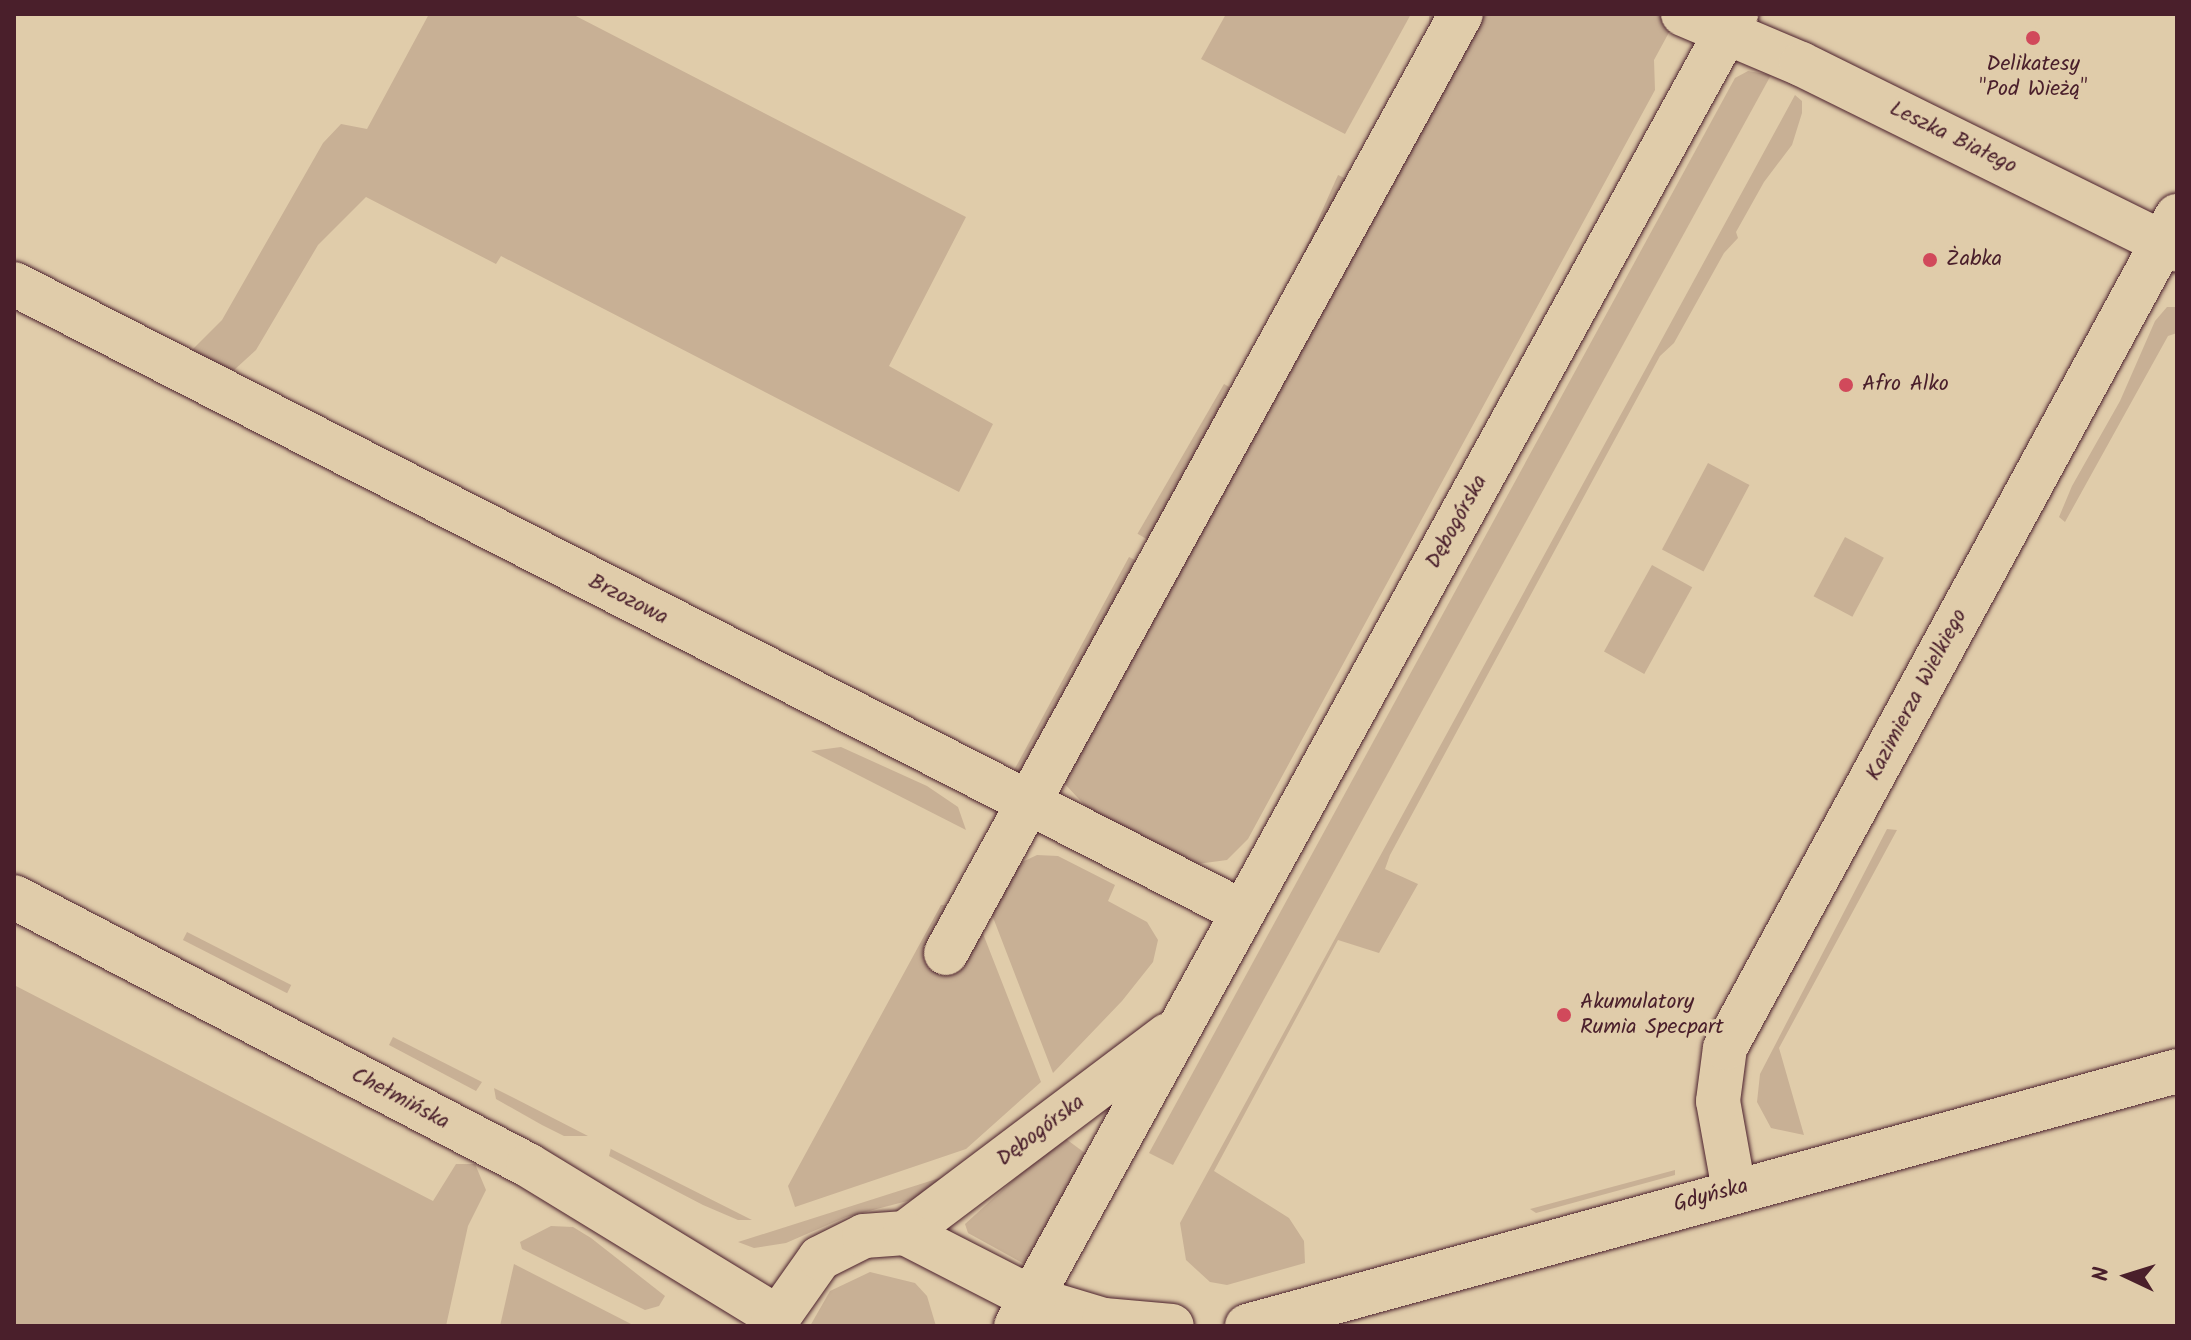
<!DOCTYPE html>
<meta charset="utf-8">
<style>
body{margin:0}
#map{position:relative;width:2191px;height:1340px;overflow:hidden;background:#e0ccaa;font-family:Kalam,sans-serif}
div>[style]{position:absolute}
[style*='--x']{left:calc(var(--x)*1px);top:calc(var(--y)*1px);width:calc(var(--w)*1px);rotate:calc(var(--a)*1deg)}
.green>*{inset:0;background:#c8b095;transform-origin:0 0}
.roads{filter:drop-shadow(0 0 2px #4a1f2b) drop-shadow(0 0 2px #4a1f2b)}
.minor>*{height:44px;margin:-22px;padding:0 22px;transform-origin:22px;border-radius:22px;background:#e0ccaa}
.major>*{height:44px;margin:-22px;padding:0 22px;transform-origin:22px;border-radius:22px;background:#e0ccaa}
.dots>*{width:22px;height:22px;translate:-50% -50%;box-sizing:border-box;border:4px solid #e0ccaa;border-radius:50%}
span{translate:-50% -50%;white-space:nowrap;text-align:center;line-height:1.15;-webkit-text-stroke:6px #e0ccaa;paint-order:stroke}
.poi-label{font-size:22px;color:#4a1f2b}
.left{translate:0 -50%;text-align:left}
.street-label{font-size:22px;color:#4a1f2b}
.frame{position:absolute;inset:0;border:16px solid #4a1f2b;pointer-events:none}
.north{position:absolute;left:2087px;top:1236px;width:80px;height:80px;-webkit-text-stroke:6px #e0ccaa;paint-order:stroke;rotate:274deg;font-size:22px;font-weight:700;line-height:32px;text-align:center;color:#4a1f2b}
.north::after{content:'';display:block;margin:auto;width:28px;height:36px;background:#4a1f2b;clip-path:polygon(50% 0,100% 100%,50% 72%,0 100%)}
</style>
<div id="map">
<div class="green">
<i style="clip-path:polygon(429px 14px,572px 14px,966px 217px,889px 366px,993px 424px,959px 492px,501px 256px,496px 264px,366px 197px,318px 245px,256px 350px,233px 371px,192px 350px,222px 320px,323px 143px,341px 124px,367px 129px)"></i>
<i style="clip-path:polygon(1226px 14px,1411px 14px,1345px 134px,1201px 59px)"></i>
<i style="left:1429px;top:14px;width:19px;height:148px"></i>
<i style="clip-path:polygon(1482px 14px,1679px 14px,1654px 60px,1655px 90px,1248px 839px,1227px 860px,1197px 864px,1095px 816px,1062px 781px)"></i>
<i style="clip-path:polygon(1748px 71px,1771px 75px,1173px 1165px,1149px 1153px,1735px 78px)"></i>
<i style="clip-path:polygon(1795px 95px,1802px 101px,1802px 113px,1792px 145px,1764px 182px,1736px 232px,1738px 238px,1724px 253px,1674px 343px,1660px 356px,1390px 855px,1385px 869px,1418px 884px,1379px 953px,1338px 940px,1214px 1171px,1289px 1218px,1304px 1241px,1305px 1263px,1227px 1285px,1210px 1282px,1186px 1260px,1180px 1223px)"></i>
<i style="left:1338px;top:175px;width:17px;height:179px;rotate:24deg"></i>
<i style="clip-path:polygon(2167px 307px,2177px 307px,2177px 333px,2168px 336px,2065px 522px,2059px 517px,2072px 486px,2120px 401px,2155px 321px)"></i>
<i style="left:1224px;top:384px;width:14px;height:173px;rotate:30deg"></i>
<i style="left:1708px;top:463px;width:47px;height:98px;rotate:28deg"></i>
<i style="left:1845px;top:537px;width:44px;height:67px;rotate:28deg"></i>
<i style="clip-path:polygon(1129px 557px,1141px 563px,1037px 768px,1012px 774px)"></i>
<i style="left:1652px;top:565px;width:46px;height:99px;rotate:29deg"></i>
<i style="clip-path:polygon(841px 747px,927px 786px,958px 807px,966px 830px,811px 751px)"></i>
<i style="clip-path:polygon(1887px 829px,1897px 830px,1779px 1048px,1804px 1135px,1771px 1128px,1757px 1102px,1760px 1074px)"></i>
<i style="clip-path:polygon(1037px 855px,1058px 856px,1115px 885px,1108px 901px,1147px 922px,1158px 940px,1153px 962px,1122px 1001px,1053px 1073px,989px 907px,1018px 864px)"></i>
<i style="clip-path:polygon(941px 905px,946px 905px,946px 918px,932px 968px,953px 973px,980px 926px,1041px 1082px,966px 1149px,795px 1207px,788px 1186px)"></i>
<i style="left:187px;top:932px;width:117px;height:9px;rotate:27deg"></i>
<i style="clip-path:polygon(14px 985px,433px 1201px,456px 1164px,475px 1164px,486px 1190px,468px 1226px,446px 1326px,14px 1326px)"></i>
<i style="clip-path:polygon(393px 1037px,482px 1082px,476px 1091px,389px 1045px)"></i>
<i style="clip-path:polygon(494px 1088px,514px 1098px,588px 1136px,564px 1136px,542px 1125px,496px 1099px)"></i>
<i style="clip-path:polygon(1062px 1136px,1097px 1162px,1026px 1265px,968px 1233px,965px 1224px)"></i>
<i style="clip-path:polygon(611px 1148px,611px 1149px,752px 1220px,738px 1220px,703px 1205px,609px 1156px)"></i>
<i style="clip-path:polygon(971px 1168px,915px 1199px,846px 1217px,786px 1243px,754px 1248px,738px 1242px)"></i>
<i style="clip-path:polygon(1675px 1170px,1675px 1175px,1536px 1213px,1530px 1209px)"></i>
<i style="clip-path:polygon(551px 1226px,573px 1227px,591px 1238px,665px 1296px,659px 1306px,645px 1310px,522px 1249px,520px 1242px)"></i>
<i style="clip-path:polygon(514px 1264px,635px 1326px,500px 1326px)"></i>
<i style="clip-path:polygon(870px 1272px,915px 1283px,927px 1296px,936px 1326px,810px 1326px,830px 1291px)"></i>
</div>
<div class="roads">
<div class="minor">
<i style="--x:1683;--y:14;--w:128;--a:23"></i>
<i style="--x:1801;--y:64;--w:419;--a:26.3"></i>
<i style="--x:14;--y:284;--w:1380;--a:27.07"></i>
<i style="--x:14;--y:897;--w:580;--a:27.54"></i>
<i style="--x:528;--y:1165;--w:292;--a:31.4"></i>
<i style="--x:946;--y:953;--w:1071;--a:-61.26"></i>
<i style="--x:1734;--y:1190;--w:90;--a:-100.2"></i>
<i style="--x:1718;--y:1101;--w:53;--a:-82.5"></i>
<i style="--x:1725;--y:1048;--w:947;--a:-61.49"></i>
<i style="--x:1034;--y:1299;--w:73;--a:16.7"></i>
<i style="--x:1104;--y:1320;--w:68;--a:5"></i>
<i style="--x:1247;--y:1326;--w:964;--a:-15.33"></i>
</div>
<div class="major">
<i style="--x:905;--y:1233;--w:329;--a:-37"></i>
<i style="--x:772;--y:1326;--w:83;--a:-54.8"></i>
<i style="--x:820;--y:1258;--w:49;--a:-26.6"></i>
<i style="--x:864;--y:1236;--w:41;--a:-4.2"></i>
<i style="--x:905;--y:1233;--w:145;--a:27.1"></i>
<i style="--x:1016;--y:1326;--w:1497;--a:-61.24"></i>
</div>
</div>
<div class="dots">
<i style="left:2033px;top:38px;background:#d1495b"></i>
<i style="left:1930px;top:260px;background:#d1495b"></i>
<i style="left:1846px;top:385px;background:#d1495b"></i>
<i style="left:1564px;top:1015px;background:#d1495b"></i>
</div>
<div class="poi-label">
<span style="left:2033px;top:77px">Delikatesy<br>"Pod Wieżą"</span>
<span class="left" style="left:1946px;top:260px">Żabka</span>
<span class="left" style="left:1862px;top:385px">Afro Alko</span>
<span class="left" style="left:1580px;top:1015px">Akumulatory<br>Rumia Specpart</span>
</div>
<div class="street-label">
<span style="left:1953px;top:138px;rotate:26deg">Leszka Białego</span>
<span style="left:1457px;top:522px;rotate:-61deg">Dębogórska</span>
<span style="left:628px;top:600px;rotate:27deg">Brzozowa</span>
<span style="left:1917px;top:695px;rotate:-62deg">Kazimierza Wielkiego</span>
<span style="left:400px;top:1099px;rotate:28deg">Chełmińska</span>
<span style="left:1041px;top:1131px;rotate:-37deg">Dębogórska</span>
<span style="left:1711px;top:1196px;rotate:-15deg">Gdyńska</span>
</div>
<div class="frame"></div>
<div class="north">N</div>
</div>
